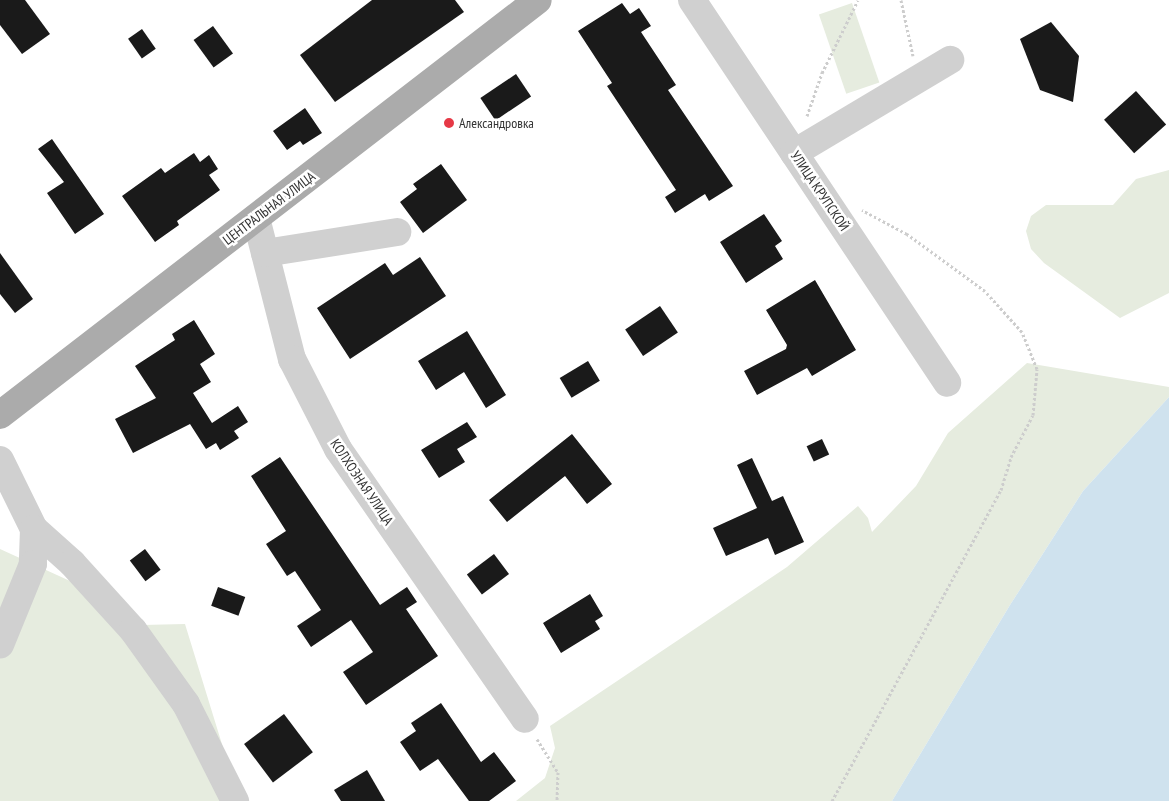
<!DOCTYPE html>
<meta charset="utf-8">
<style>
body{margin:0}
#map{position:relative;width:1169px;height:801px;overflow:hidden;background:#fff;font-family:"PT Sans Narrow",sans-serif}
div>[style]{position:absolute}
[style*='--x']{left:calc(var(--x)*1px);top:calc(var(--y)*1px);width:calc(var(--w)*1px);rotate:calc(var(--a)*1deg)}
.green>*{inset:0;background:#e6ecdf;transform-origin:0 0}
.water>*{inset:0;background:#cfe2ee}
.building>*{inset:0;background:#1a1a1a;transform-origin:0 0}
.path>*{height:3px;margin-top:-1.5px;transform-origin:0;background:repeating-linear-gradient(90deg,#cdcdcd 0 2.5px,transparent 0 5px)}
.minor>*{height:28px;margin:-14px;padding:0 14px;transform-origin:14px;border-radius:14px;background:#d0d0d0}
.major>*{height:28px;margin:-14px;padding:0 14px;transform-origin:14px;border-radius:14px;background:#ababab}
.dots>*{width:14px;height:14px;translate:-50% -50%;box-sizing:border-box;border:2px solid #fff;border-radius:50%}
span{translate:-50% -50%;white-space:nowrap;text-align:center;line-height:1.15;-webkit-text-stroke:5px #fff;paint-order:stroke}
.poi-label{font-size:14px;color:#333}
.left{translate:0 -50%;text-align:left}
.street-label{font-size:14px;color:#333}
</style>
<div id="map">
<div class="green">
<i style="left:852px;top:3px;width:84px;height:35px;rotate:71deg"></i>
<i style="clip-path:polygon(1169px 170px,1169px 293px,1120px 318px,1044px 263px,1031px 249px,1026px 231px,1031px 216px,1046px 205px,1113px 205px,1136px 179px)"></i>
<i style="clip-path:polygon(1027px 363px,1169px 387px,1169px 397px,1083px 491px,1010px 605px,892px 801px,516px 801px,545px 778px,555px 748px,550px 726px,787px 567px,858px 506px,868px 518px,872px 532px,916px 486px,948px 433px)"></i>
<i style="clip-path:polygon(0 549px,81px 586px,142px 625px,185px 624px,225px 754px,248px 801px,0 801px)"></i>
</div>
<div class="water">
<i style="clip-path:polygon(1169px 397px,1169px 801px,892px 801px,1010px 605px,1083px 491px)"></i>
</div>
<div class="building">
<i style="clip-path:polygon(0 0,25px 0,50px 34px,22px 54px,0 25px)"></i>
<i style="clip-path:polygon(372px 0,455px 0,464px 12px,335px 102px,300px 55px)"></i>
<i style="clip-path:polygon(622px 3px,630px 14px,639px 8px,651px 26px,641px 32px,676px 85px,668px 90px,733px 186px,709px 201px,705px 194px,675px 213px,665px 197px,676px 190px,607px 86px,612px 83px,578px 31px)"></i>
<i style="clip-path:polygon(1051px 22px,1079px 56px,1073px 102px,1040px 90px,1020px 39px)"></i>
<i style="left:213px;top:26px;width:34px;height:24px;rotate:54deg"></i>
<i style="left:142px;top:29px;width:24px;height:17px;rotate:55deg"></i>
<i style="left:516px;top:74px;width:27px;height:43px;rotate:56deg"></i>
<i style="left:1136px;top:91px;width:45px;height:43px;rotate:48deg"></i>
<i style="clip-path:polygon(305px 108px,322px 133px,303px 145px,300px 141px,287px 150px,273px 131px)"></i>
<i style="clip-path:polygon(52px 139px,104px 214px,75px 234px,47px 193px,64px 182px,38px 149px)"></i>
<i style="clip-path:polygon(194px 153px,200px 162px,209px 155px,218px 169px,209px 175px,220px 190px,177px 221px,179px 225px,155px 242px,122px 196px,161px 168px,165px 173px)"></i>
<i style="clip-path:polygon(441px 164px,467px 200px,423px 233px,400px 202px,417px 189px,413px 184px)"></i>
<i style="clip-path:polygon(764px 214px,782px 241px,775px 246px,783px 259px,746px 283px,720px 242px)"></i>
<i style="clip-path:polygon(0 253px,33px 299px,15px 313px,0 294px)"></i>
<i style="clip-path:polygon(420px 257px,446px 296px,350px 359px,317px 308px,385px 263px,393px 275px)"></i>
<i style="clip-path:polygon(815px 280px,856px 350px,812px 376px,807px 368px,757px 395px,744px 371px,786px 349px,787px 345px,766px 310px)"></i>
<i style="left:660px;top:306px;width:32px;height:42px;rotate:56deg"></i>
<i style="clip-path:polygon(194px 320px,215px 354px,200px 364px,211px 382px,193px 393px,212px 423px,238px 406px,248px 422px,234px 431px,239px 438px,220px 450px,216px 443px,206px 449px,190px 424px,133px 453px,115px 419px,156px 398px,135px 366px,175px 340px,172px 334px)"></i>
<i style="clip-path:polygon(467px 331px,506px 395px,486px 408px,464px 372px,436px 390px,418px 361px)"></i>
<i style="left:588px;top:361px;width:23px;height:33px;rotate:59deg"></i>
<i style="clip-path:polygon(467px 422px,477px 437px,457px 449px,465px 462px,439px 478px,421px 450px)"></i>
<i style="clip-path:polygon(572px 434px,612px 484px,587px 504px,565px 476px,507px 522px,489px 500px)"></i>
<i style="left:822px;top:439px;width:17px;height:17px;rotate:65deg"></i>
<i style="clip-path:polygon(280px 457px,380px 605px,407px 587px,417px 602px,406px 609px,438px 656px,366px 705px,343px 672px,373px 652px,351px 620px,311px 647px,297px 626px,321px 610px,295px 571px,287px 576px,266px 544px,286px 531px,251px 476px)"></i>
<i style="clip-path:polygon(752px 458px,772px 501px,783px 496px,804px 542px,775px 555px,768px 538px,726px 556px,713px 528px,757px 508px,737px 465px)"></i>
<i style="left:145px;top:549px;width:26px;height:19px;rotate:53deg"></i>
<i style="left:494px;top:554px;width:25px;height:34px;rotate:53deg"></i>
<i style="left:218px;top:587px;width:29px;height:20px;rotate:20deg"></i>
<i style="clip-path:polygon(590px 594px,603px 616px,595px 621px,600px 629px,561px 653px,543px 623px)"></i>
<i style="clip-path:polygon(441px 703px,481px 762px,494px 752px,516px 781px,489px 801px,469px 801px,438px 759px,420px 771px,400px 742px,416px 731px,411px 723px)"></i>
<i style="left:284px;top:714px;width:48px;height:50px;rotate:53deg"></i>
<i style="clip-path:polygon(367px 770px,385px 801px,341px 801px,334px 790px)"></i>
</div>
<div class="path">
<i style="--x:901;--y:0;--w:57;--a:77.9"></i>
<i style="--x:807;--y:116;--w:46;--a:-70.8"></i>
<i style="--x:822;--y:73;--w:81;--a:-63.7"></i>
<i style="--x:537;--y:739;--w:39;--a:58"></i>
<i style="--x:558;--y:772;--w:29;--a:92"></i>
<i style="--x:832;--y:801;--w:354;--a:-61.5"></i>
<i style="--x:1001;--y:490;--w:34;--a:-73"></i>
<i style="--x:1011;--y:457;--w:47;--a:-62.4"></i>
<i style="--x:1033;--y:415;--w:46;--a:-85"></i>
<i style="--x:1037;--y:369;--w:40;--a:-112"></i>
<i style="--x:1022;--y:332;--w:55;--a:-132.1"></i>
<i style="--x:985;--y:291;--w:97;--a:-143.8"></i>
<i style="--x:907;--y:234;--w:51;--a:-151.9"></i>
</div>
<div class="minor">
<i style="--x:692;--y:0;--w:460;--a:56.3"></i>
<i style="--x:794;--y:153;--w:182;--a:-30.8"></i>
<i style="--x:256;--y:218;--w:146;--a:75.7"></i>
<i style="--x:292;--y:359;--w:101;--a:62.9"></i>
<i style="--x:338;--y:449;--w:328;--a:55.3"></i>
<i style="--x:265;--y:253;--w:134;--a:-9"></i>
<i style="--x:0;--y:460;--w:77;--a:63.8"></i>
<i style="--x:34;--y:529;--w:35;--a:92"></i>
<i style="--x:33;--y:564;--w:87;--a:112.2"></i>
<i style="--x:34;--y:529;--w:51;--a:41.8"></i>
<i style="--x:72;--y:563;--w:91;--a:47.7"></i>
<i style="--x:133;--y:630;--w:91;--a:54.4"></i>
<i style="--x:186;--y:704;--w:109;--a:63.2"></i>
</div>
<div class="major">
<i style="--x:0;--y:415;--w:679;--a:-37.65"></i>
</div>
<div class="dots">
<i style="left:449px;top:123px;background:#e63946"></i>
</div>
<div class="poi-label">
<span class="left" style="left:459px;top:123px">Александровка</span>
</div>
<div class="street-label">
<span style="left:820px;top:191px;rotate:56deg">УЛИЦА КРУПСКОЙ</span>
<span style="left:269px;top:208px;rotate:-37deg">ЦЕНТРАЛЬНАЯ УЛИЦА</span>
<span style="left:362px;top:482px;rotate:56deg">КОЛХОЗНАЯ УЛИЦА</span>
</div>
</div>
